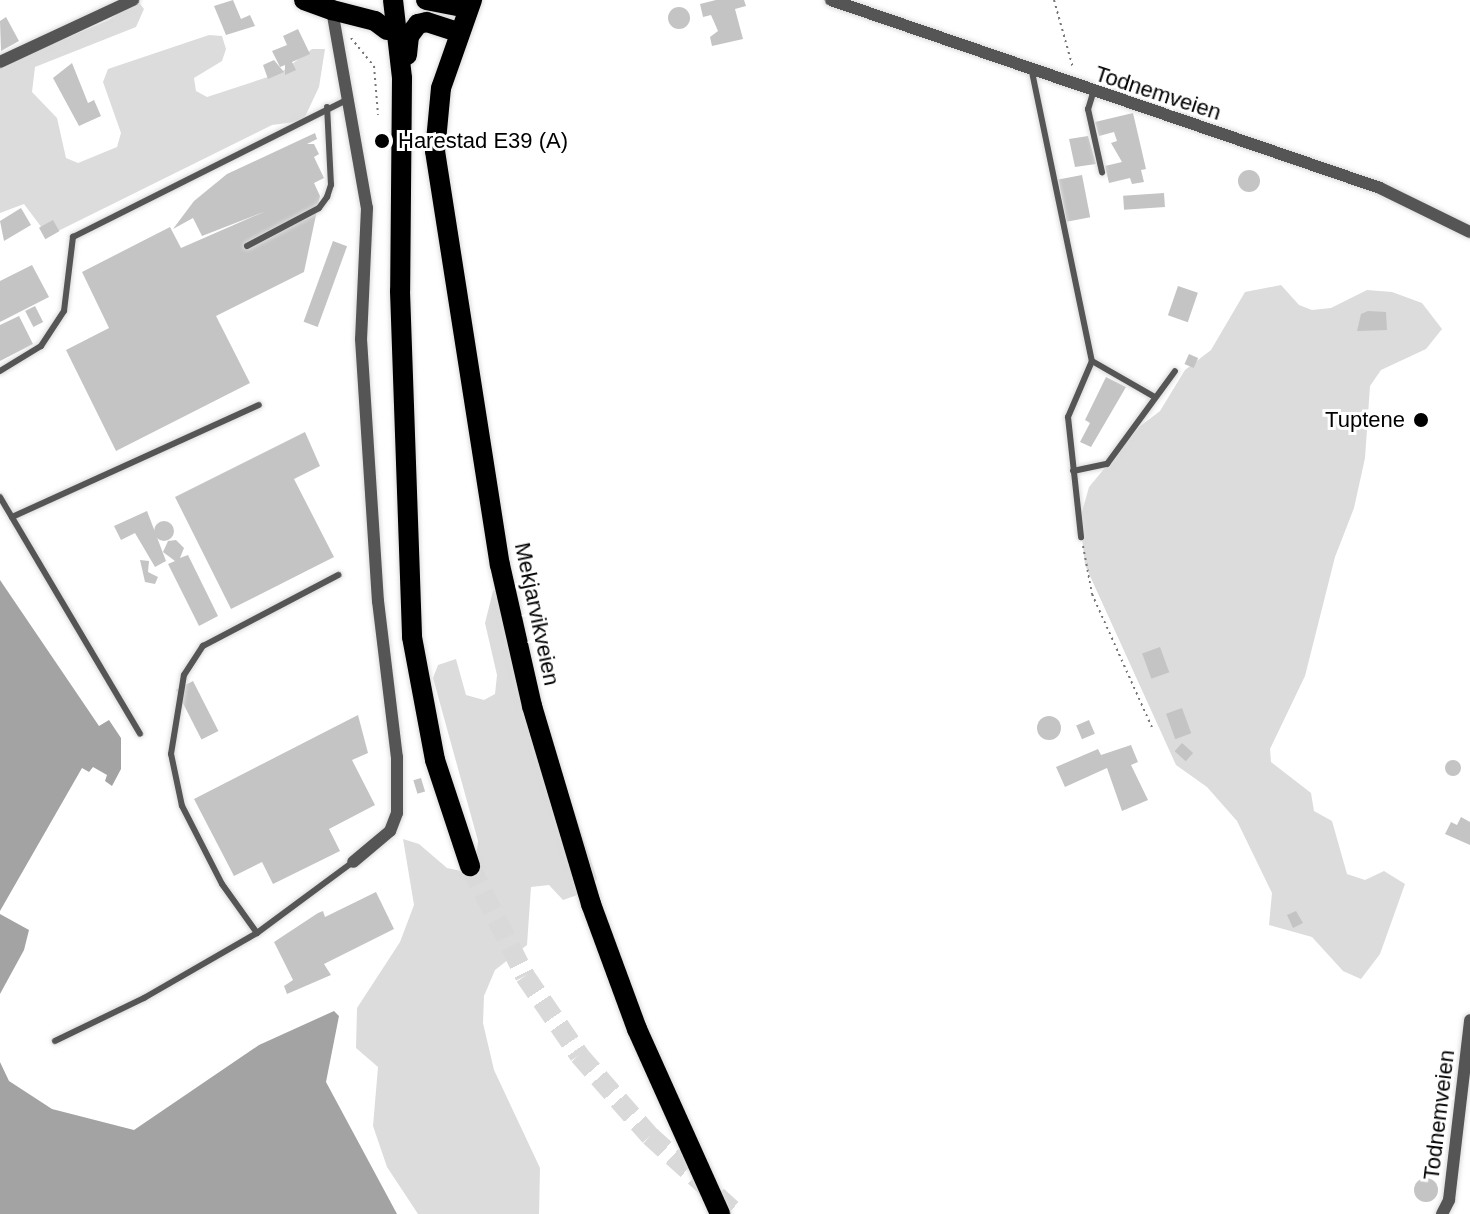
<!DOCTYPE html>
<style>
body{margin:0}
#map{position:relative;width:1470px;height:1214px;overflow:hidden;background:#fff;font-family:Helvetica,sans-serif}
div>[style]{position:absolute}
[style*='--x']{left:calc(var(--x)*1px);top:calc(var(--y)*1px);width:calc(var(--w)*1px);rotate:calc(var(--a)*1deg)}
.green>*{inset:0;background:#dcdcdc}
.water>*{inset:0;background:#a3a3a3}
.building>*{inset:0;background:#c4c4c4;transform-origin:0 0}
.round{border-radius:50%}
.trunk-tunnel>*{height:20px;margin-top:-10px;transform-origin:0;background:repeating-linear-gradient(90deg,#d9d9d9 0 20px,transparent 0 30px)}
.path>*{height:2px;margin-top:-1px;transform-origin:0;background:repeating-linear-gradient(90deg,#777 0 2px,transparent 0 6px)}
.roads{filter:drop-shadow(0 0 2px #dbdbdb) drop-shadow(0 0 2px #dbdbdb)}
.service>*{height:6px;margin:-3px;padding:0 3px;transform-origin:3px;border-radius:3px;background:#555}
.minor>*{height:12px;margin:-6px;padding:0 6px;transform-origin:6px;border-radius:6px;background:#555}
.primary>*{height:20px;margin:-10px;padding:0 10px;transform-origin:10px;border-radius:10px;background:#000}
.trunk>*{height:20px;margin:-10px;padding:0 10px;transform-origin:10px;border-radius:10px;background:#000}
.dots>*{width:22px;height:22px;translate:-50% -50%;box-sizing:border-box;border:4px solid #fff;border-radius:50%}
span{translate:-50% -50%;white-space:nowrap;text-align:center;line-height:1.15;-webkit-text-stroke:6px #fff;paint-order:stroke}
.street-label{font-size:22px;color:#000}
.poi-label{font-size:22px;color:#000}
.left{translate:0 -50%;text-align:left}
.right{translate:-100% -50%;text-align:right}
</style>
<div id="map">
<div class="green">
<i style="clip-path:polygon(137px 0,144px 9px,136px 27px,35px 67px,32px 92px,57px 118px,66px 158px,78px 163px,117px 147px,121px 133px,103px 82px,108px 69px,209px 35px,222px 36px,226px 49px,222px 61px,194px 78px,196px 91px,207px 97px,280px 73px,312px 49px,325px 49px,319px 87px,303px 121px,272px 125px,48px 236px,24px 204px,0 213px,0 66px,109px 20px)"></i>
<i style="clip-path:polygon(1281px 285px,1299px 305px,1312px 310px,1331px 308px,1367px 290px,1392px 292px,1422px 303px,1442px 329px,1426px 349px,1381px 370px,1370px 386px,1365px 458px,1354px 508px,1335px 557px,1305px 676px,1270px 749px,1271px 762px,1311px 793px,1314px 811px,1332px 821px,1347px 874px,1365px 880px,1384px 871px,1405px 884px,1380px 954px,1361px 979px,1343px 971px,1312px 937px,1269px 925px,1272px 893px,1237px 821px,1207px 787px,1176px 765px,1085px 565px,1080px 519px,1089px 487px,1139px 427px,1160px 411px,1185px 370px,1211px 350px,1245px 292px)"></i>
<i style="clip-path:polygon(500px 589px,597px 879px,583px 893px,563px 900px,549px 885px,531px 887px,527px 945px,495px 970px,484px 996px,483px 1023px,494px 1070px,540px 1168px,539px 1214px,418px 1214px,387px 1167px,373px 1126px,378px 1067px,356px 1048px,357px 1008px,400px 942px,414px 905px,403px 839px,419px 844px,447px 868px,466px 872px,475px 866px,478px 841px,433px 678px,438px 665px,456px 659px,466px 695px,484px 700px,495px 694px,497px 675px,485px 623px,493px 591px)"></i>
</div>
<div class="water">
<i style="clip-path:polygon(0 580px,99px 726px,109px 720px,121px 738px,121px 769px,112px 786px,105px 781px,107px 775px,93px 767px,89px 772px,82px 768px,0 911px)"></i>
<i style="clip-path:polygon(0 914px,29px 930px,24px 950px,0 994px)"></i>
<i style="clip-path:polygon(334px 1011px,339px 1016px,326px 1082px,397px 1214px,0 1214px,0 1062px,9px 1081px,52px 1109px,134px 1130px,259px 1045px)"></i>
</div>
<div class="building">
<i style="clip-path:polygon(233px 0,241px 19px,250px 15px,255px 26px,226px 35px,214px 6px)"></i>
<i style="clip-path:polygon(716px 0,744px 0,746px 6px,735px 9px,743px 39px,712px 46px,710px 37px,718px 31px,711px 15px,703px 17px,700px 4px)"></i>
<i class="round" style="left:668px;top:7px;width:22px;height:22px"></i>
<i style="clip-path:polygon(6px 17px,19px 41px,1px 51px,0 21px)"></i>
<i style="clip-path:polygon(298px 29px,310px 54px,292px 62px,296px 70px,285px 75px,285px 65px,280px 67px,272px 51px,287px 45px,283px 36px)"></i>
<i style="clip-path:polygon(274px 60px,284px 72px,268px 79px,263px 65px)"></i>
<i style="clip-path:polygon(72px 63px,88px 103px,94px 100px,101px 116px,79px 126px,53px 78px)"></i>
<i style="clip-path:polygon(1133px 113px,1146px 169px,1141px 170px,1144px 182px,1132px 184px,1130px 178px,1109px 183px,1105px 166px,1122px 162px,1111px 143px,1117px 141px,1114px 132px,1099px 136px,1095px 122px)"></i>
<i style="clip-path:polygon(315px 133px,317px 139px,307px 144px,314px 144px,319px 154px,314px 157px,324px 178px,314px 183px,320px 196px,304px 272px,216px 316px,250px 383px,116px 451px,66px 350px,109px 328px,82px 272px,170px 227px,181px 248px,266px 211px,202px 236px,193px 218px,173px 229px,194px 201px,227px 174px)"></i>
<i style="clip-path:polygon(1088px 136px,1096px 164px,1075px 167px,1069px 139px)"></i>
<i class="round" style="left:1238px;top:170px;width:22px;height:22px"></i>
<i style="left:1082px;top:175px;width:43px;height:24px;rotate:79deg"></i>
<i style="left:1164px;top:193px;width:14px;height:41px;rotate:86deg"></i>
<i style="clip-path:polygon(21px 208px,31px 225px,4px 241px,0 221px)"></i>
<i style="left:53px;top:220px;width:13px;height:16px;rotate:61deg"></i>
<i style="left:333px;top:241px;width:15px;height:86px;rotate:20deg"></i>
<i style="clip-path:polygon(32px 265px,49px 297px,0 322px,0 281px)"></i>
<i style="left:1178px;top:286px;width:21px;height:31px;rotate:19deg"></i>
<i style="left:35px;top:306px;width:18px;height:11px;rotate:63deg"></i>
<i style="clip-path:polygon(1368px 311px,1386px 312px,1387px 330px,1357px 331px,1361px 314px)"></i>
<i style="clip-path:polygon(19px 316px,33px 344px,0 361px,0 325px)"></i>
<i style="left:1189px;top:354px;width:10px;height:11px;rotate:24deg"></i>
<i style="clip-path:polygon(1106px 377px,1126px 387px,1091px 447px,1080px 442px,1090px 423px,1085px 420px)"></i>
<i style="clip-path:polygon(305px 432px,320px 466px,294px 479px,334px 557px,231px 609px,175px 497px)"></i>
<i style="clip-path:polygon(147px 511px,166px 561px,155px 567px,135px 533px,121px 540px,114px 526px)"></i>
<i class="round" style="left:154px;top:521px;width:20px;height:20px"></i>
<i style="clip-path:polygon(176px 540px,184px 548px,180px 558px,188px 555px,218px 616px,199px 626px,168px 564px,175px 561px,163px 552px,168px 541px)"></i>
<i style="clip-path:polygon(140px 560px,149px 561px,148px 572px,158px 577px,155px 584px,145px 582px)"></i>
<i style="left:1160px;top:647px;width:27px;height:19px;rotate:70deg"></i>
<i style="left:193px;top:681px;width:56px;height:19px;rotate:63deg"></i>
<i style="left:1182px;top:708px;width:27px;height:17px;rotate:70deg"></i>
<i style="clip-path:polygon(358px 715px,368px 753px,352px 760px,375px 805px,329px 829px,340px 851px,273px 884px,262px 862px,234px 876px,194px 799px)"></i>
<i class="round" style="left:1037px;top:716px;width:24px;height:24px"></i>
<i style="left:1089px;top:720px;width:15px;height:14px;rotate:67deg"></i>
<i style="left:1182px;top:743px;width:15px;height:11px;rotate:42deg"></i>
<i style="clip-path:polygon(1131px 745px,1138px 762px,1131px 765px,1148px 800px,1122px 811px,1107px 768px,1065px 787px,1056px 767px,1098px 749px,1101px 755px)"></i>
<i class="round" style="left:1445px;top:760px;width:16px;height:16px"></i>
<i style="left:421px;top:778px;width:14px;height:8px;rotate:73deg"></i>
<i style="clip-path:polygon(1461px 817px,1470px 822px,1470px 845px,1445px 834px,1451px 822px,1457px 825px)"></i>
<i style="clip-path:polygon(376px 892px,394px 929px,324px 964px,331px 975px,287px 994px,284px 986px,293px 980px,274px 942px,318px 913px,323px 911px,325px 917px)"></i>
<i style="clip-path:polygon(1296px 911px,1303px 923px,1293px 928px,1287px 915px)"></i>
<i class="round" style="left:1414px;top:1178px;width:24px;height:24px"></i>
</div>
<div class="trunk-tunnel">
<i style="--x:470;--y:866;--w:123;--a:63.4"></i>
<i style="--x:525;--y:976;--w:96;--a:55.6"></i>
<i style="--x:579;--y:1055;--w:108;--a:48.8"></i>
<i style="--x:650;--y:1136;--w:117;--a:41.9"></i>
</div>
<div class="path">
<i style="--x:1054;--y:0;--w:71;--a:74.4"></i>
<i style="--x:351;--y:38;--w:36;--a:51"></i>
<i style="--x:374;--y:66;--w:49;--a:85.3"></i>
<i style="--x:1083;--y:546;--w:49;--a:79.4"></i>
<i style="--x:1092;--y:594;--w:149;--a:65.8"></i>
</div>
<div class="roads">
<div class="service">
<i style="--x:1032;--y:72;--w:295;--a:78.3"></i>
<i style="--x:1092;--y:361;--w:61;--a:113.2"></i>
<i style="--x:1068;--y:417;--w:121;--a:83.8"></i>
<i style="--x:1093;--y:93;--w:17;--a:107"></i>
<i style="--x:1088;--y:109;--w:65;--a:77.5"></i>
<i style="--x:247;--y:246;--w:81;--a:-27.8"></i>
<i style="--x:319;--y:208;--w:14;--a:-54"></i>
<i style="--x:327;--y:197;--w:13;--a:-72"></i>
<i style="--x:331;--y:185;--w:78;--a:-92.9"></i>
<i style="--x:1092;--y:361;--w:70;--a:29.8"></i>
<i style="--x:0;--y:371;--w:48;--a:-31.4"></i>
<i style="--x:41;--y:346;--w:42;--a:-56.7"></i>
<i style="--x:64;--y:311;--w:75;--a:-83.1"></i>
<i style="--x:73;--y:237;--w:304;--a:-26.6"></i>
<i style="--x:1073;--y:471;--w:35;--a:-12"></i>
<i style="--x:1107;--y:464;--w:115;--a:-53.8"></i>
<i style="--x:0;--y:497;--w:275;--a:59.4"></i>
<i style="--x:12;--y:517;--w:271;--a:-24.4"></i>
<i style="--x:257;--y:933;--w:60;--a:-125.5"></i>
<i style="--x:222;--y:884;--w:88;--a:-117.1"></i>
<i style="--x:182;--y:806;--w:53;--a:-101.9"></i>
<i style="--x:171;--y:754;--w:80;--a:-80.7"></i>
<i style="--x:184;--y:675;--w:35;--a:-57"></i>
<i style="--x:203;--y:646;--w:153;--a:-27.7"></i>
<i style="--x:55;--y:1041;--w:99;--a:-25.8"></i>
<i style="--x:144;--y:998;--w:130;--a:-29.9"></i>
<i style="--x:257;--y:933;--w:119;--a:-36.5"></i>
</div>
<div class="minor">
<i style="--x:831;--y:0;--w:580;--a:18.9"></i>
<i style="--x:1380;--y:188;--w:100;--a:26.1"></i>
<i style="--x:332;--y:10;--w:201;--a:80"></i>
<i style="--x:367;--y:208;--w:131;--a:92.6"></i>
<i style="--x:361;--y:339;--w:263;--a:86.3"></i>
<i style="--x:378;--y:601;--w:157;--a:83.1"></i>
<i style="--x:397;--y:757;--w:56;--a:90"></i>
<i style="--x:397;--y:813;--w:19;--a:111"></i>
<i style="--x:390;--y:831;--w:48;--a:140"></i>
<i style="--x:0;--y:62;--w:147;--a:-25"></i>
<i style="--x:1442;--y:1214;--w:16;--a:-63"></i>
<i style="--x:1449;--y:1200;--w:181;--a:-83.3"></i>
</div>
<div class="primary">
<i style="--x:304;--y:0;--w:30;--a:20"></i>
<i style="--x:472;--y:0;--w:93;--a:109.4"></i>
<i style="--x:441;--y:88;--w:63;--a:95.4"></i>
<i style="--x:435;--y:151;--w:419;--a:81.1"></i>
<i style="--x:500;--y:565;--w:145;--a:77.2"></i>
<i style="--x:532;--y:706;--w:207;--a:73.4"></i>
<i style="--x:591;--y:904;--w:133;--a:69.8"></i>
<i style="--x:637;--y:1029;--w:203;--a:65.8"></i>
</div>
<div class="trunk">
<i style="--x:393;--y:0;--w:79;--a:83.4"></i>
<i style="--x:402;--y:78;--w:213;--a:90.5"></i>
<i style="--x:400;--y:291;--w:346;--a:88"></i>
<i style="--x:412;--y:637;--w:125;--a:79.4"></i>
<i style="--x:435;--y:760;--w:112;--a:71.7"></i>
<i style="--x:426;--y:0;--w:43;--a:10.8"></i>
<i style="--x:332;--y:10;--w:44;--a:14.3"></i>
<i style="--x:375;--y:21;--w:15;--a:37"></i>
<i style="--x:407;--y:55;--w:19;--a:-84"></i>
<i style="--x:409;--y:36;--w:15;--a:-53"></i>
<i style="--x:418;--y:24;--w:9;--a:-13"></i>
<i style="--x:427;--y:22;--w:32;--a:18"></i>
</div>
</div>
<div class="dots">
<i style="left:382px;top:141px;background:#000"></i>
<i style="left:1421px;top:420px;background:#000"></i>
</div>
<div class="street-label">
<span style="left:1158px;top:93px;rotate:18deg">Todnemveien</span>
<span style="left:537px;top:614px;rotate:78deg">Mekjarvikveien</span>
<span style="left:1439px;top:1115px;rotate:-83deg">Todnemveien</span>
</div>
<div class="poi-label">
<span class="left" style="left:398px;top:141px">Harestad E39 (A)</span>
<span class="right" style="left:1405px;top:420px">Tuptene</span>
</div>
</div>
